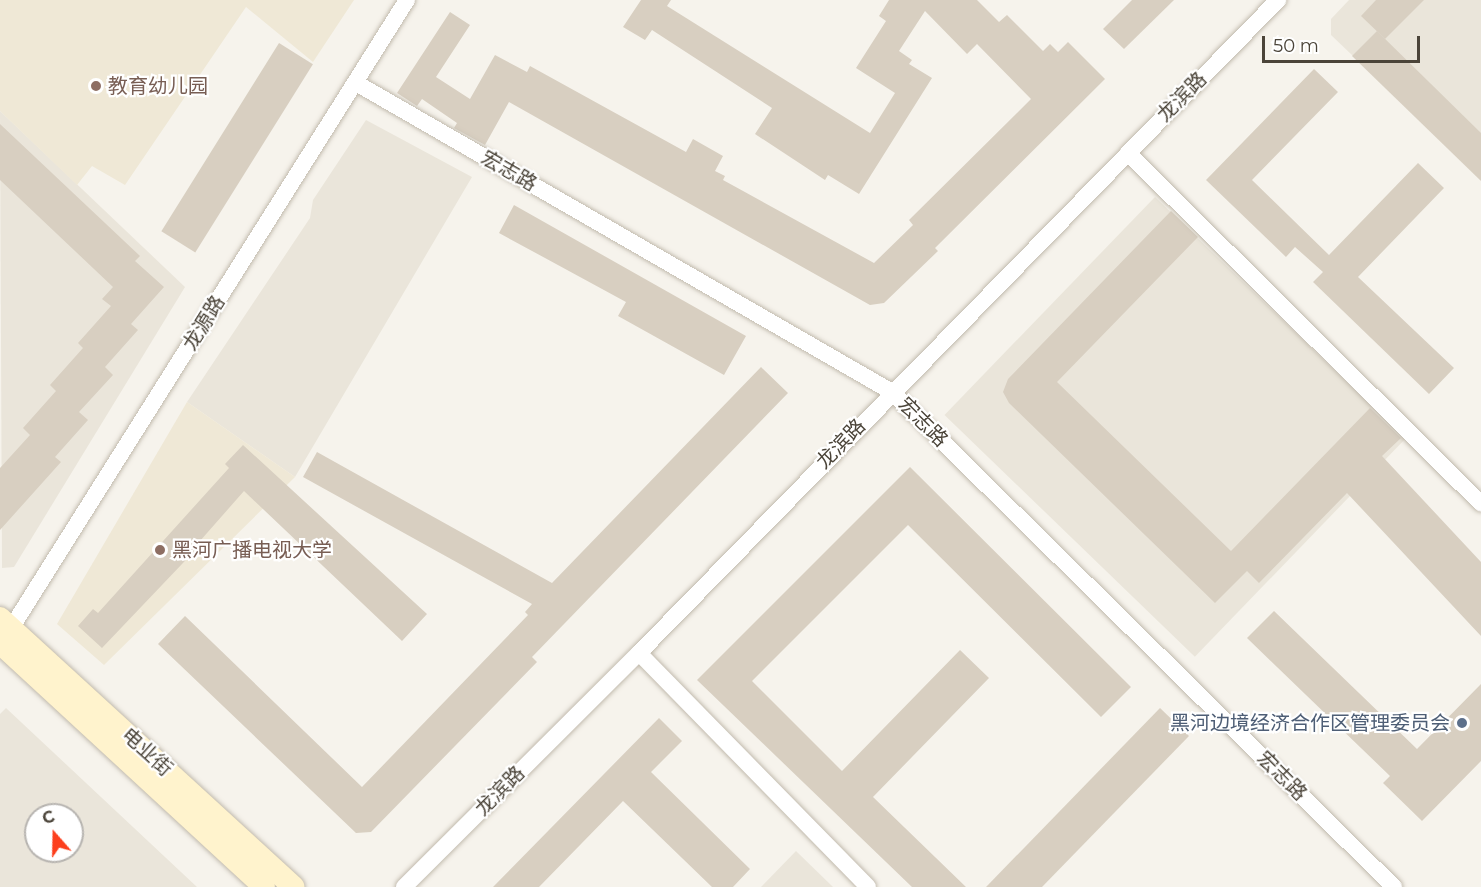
<!DOCTYPE html>
<meta charset="utf-8">
<style>
body{margin:0}
#map{position:relative;width:1481px;height:887px;overflow:hidden;background:#f6f3ec;font-family:Montserrat,"Noto Sans SC",sans-serif}
div>[style]{position:absolute}
[style*='--x']{left:calc(var(--x)*1px);top:calc(var(--y)*1px);width:calc(var(--w)*1px);rotate:calc(var(--a)*1deg)}
.residential>*{inset:0;background:#eae5da;transform-origin:0 0}
.education>*{inset:0;background:#efe8d6}
.building>*{inset:0;background:#d8cfc1;transform-origin:0 0}
.roads{filter:drop-shadow(0 0 2px #c2bbae) drop-shadow(0 0 2px #c2bbae)}
.street>*{height:16px;margin:-8px;padding:0 8px;transform-origin:8px;border-radius:8px;background:#fff}
.secondary>*{height:22px;margin:-11px;padding:0 11px;transform-origin:11px;border-radius:11px;background:#fff3cd}
.dots>*{width:16px;height:16px;translate:-50% -50%;box-sizing:border-box;border:3px solid #fff;border-radius:50%}
span{translate:-50% -50%;white-space:nowrap;text-align:center;line-height:1.15;-webkit-text-stroke:4.5px #fff;paint-order:stroke}
.education-label{font-size:20px;color:#785e54}
.left{translate:0 -50%;text-align:left}
.street-label{font-size:20px;color:#4b4439}
.service-label{font-size:20px;color:#4e5e75}
.right{translate:-100% -50%;text-align:right}
.north{position:absolute;left:24px;top:803px;width:60px;height:60px;box-sizing:border-box;background:#fff;border:2px solid #b7b4b0;border-radius:50%;rotate:340deg;font-size:16px;font-weight:700;line-height:24px;text-align:center;color:#4b4439}
.north::after{content:'';display:block;margin:auto;width:21px;height:27px;background:#fc3f1d;clip-path:polygon(50% 0,100% 100%,50% 72%,0 100%)}
.scale{position:absolute;left:1262px;top:36px;width:158px;height:27px;box-sizing:border-box;border:3px solid #4b4439;border-top:0;padding-left:8px;font-size:18px;line-height:21px;white-space:nowrap;color:#4b4439;-webkit-text-stroke:4px #fff;paint-order:stroke}
</style>
<div id="map">
<div class="residential">
<i style="clip-path:polygon(1349px 0,1481px 0,1481px 178px,1331px 35px,1331px 19px)"></i>
<i style="clip-path:polygon(0 111px,185px 287px,14px 567px,2px 568px)"></i>
<i style="clip-path:polygon(366px 120px,472px 177px,295px 477px,187px 402px,310px 218px,313px 200px)"></i>
<i style="left:1155px;top:197px;width:348px;height:303px;rotate:44deg"></i>
<i style="clip-path:polygon(evenodd,6px 708px,197px 887px,0 887px,0 714px,6px 708px,36px 815px,72px 815px,72px 851px,36px 851px,36px 815px)"></i>
<i style="clip-path:polygon(796px 851px,833px 887px,761px 887px)"></i>
</div>
<div class="education">
<i style="clip-path:polygon(0 0,354px 0,313px 62px,246px 7px,125px 185px,92px 166px,77px 185px,0 111px)"></i>
<i style="clip-path:polygon(187px 402px,295px 477px,104px 665px,57px 624px)"></i>
</div>
<div class="building">
<i style="clip-path:polygon(641px 0,671px 0,667px 6px,870px 133px,895px 93px,856px 68px,886px 21px,879px 16px,889px 0,977px 0,999px 22px,1007px 15px,1043px 51px,1050px 44px,1058px 52px,1068px 42px,1105px 79px,935px 248px,938px 251px,884px 303px,870px 305px,509px 102px,485px 145px,454px 128px,457px 123px,422px 99px,417px 106px,397px 93px,450px 12px,470px 25px,436px 77px,470px 99px,495px 55px,527px 72px,530px 66px,686px 152px,693px 139px,723px 156px,715px 171px,725px 176px,723px 180px,874px 263px,913px 225px,909px 220px,1031px 99px,977px 44px,967px 54px,925px 11px,899px 51px,912px 60px,909px 64px,932px 78px,859px 194px,828px 175px,825px 180px,755px 134px,772px 108px,652px 30px,645px 40px,623px 27px)"></i>
<i style="clip-path:polygon(1132px 0,1174px 0,1124px 49px,1103px 29px)"></i>
<i style="clip-path:polygon(1376px 0,1424px 0,1385px 39px,1361px 16px)"></i>
<i style="clip-path:polygon(1377px 31px,1481px 133px,1481px 181px,1352px 56px)"></i>
<i style="left:279px;top:43px;width:40px;height:222px;rotate:32deg"></i>
<i style="clip-path:polygon(1314px 69px,1338px 92px,1252px 180px,1329px 255px,1418px 163px,1444px 188px,1358px 277px,1454px 368px,1429px 394px,1313px 282px,1323px 272px,1295px 247px,1286px 257px,1206px 180px)"></i>
<i style="clip-path:polygon(0 124px,140px 256px,135px 261px,164px 287px,131px 324px,138px 330px,105px 367px,113px 375px,79px 412px,88px 420px,55px 457px,61px 462px,0 530px,0 468px,30px 435px,23px 428px,56px 391px,50px 385px,83px 348px,78px 343px,111px 306px,102px 299px,113px 287px,0 180px)"></i>
<i style="clip-path:polygon(514px 205px,746px 336px,724px 375px,618px 316px,626px 302px,499px 233px)"></i>
<i style="clip-path:polygon(1171px 211px,1198px 237px,1057px 382px,1231px 551px,1370px 408px,1401px 438px,1382px 456px,1481px 562px,1481px 636px,1347px 493px,1259px 583px,1247px 571px,1215px 603px,1009px 403px,1003px 392px,1008px 379px)"></i>
<i style="clip-path:polygon(761px 367px,788px 393px,532px 657px,537px 662px,371px 832px,356px 833px,158px 644px,185px 616px,362px 787px,528px 615px,525px 612px,532px 604px,303px 477px,317px 452px,552px 583px)"></i>
<i style="clip-path:polygon(243px 445px,427px 614px,402px 641px,244px 491px,200px 541px,202px 543px,102px 648px,78px 626px,93px 609px,98px 613px,229px 468px,225px 464px)"></i>
<i style="clip-path:polygon(910px 467px,1131px 687px,1101px 717px,908px 525px,752px 681px,842px 771px,960px 650px,989px 678px,873px 797px,966px 887px,912px 887px,697px 680px)"></i>
<i style="clip-path:polygon(1274px 611px,1417px 749px,1481px 684px,1481px 761px,1422px 821px,1383px 783px,1390px 776px,1247px 638px)"></i>
<i style="clip-path:polygon(1160px 708px,1189px 736px,1042px 887px,986px 887px)"></i>
<i style="clip-path:polygon(659px 718px,682px 741px,651px 772px,750px 869px,733px 887px,712px 887px,623px 801px,539px 887px,493px 887px)"></i>
</div>
<div class="roads">
<div class="street">
<i style="--x:356;--y:83;--w:619;--a:29.96"></i>
<i style="--x:892;--y:392;--w:705;--a:44.6"></i>
<i style="--x:1128;--y:153;--w:497;--a:44.8"></i>
<i style="--x:5;--y:638;--w:754;--a:-57.79"></i>
<i style="--x:639;--y:653;--w:327;--a:45.6"></i>
<i style="--x:404;--y:887;--w:332;--a:-44.9"></i>
<i style="--x:639;--y:653;--w:914;--a:-45.62"></i>
</div>
<div class="secondary">
<i style="--x:0;--y:618;--w:398;--a:42.5"></i>
<i style="--x:0;--y:643;--w:359;--a:42.7"></i>
</div>
</div>
<div class="dots">
<i style="left:96px;top:86px;background:#8d6e63"></i>
<i style="left:160px;top:550px;background:#8d6e63"></i>
<i style="left:1462px;top:723px;background:#5c6f8a"></i>
</div>
<div class="education-label">
<span class="left" style="left:108px;top:86px">教育幼儿园</span>
<span class="left" style="left:172px;top:550px">黑河广播电视大学</span>
</div>
<div class="street-label">
<span style="left:1182px;top:97px;rotate:-45deg">龙滨路</span>
<span style="left:509px;top:171px;rotate:30deg">宏志路</span>
<span style="left:204px;top:323px;rotate:-58deg">龙源路</span>
<span style="left:923px;top:422px;rotate:45deg">宏志路</span>
<span style="left:841px;top:444px;rotate:-46deg">龙滨路</span>
<span style="left:147px;top:752px;rotate:42deg">电业街</span>
<span style="left:1282px;top:776px;rotate:45deg">宏志路</span>
<span style="left:500px;top:791px;rotate:-45deg">龙滨路</span>
</div>
<div class="service-label">
<span class="right" style="left:1450px;top:723px">黑河边境经济合作区管理委员会</span>
</div>
<div class="north">С</div>
<div class="scale">50 m</div>
</div>
